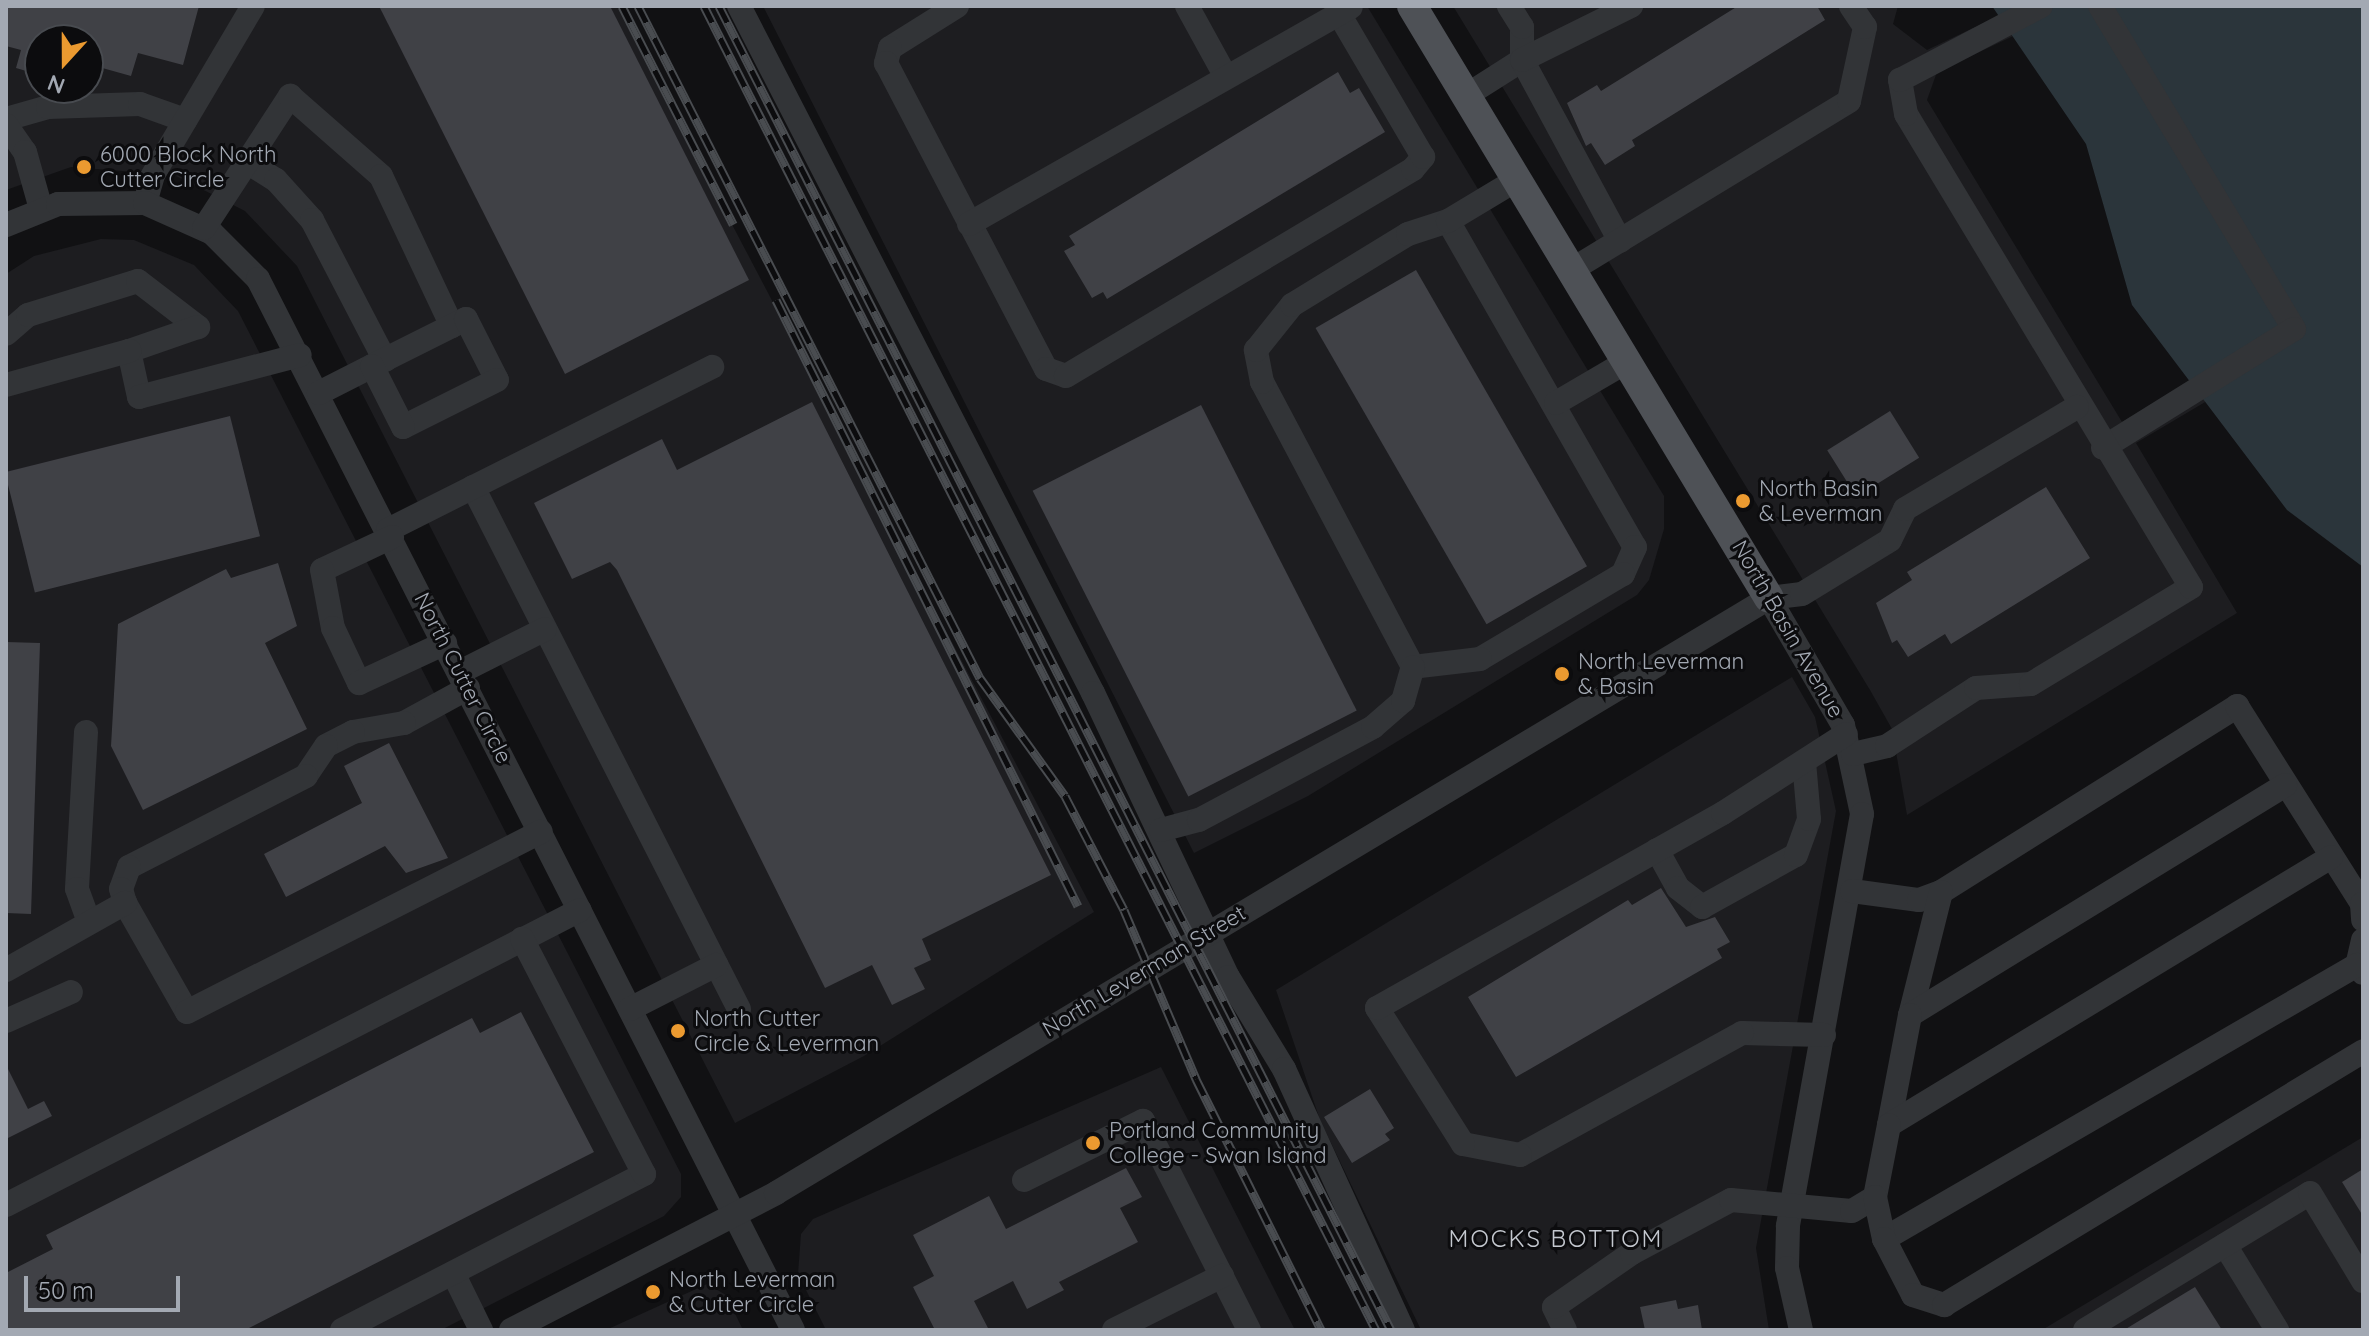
<!DOCTYPE html>
<style>
body{margin:0}
#map{position:relative;width:2369px;height:1336px;overflow:hidden;background:#111113;font-family:Quicksand,sans-serif}
div>[style]{position:absolute}
[style*='--x']{left:calc(var(--x)*1px);top:calc(var(--y)*1px);width:calc(var(--w)*1px);rotate:calc(var(--a)*1deg)}
.built>*{inset:0;background:#1d1d20}
.water>*{inset:0;background:#2b353b}
.building>*{inset:0;background:#404146;transform-origin:0 0}
.minor>*{height:24px;margin:-12px;padding:0 12px;transform-origin:12px;border-radius:12px;background:#323437}
.major>*{height:30px;margin:-15px;padding:0 15px;transform-origin:15px;border-radius:15px;background:#4e5156}
.rail>*{height:9px;margin-top:-4.5px;transform-origin:0;background:repeating-linear-gradient(90deg,#0c0c0e 0 18px,#494c50 0 36px);box-sizing:border-box;border-block:2px solid #494c50}
.dots>*{width:22px;height:22px;translate:-50% -50%;box-sizing:border-box;border:4px solid #0c0c0e;border-radius:50%}
span{translate:-50% -50%;white-space:nowrap;text-align:center;line-height:1.15;-webkit-text-stroke:6px #0c0c0e;paint-order:stroke}
.poi-label{font-size:22px;color:#a3a9b3}
.left{translate:0 -50%;text-align:left}
.street-label{font-size:22px;color:#a3a9b3}
.neighbourhood-label{font-size:24px;color:#c4c8cf;letter-spacing:2px}
.frame{position:absolute;inset:0;border:8px solid #a3a9b3;pointer-events:none}
.north{position:absolute;left:24px;top:24px;width:80px;height:80px;box-sizing:border-box;background:#0c0c0e;border:2px solid #484b50;border-radius:50%;rotate:201deg;font-size:22px;font-weight:700;line-height:32px;text-align:center;color:#a3a9b3}
.north::after{content:'';display:block;margin:auto;width:28px;height:36px;background:#eb9a30;clip-path:polygon(50% 0,100% 100%,50% 72%,0 100%)}
.scale{position:absolute;left:24px;top:1276px;width:156px;height:36px;box-sizing:border-box;border:4px solid #a3a9b3;border-top:0;padding-left:10px;font-size:24px;line-height:28px;white-space:nowrap;color:#a3a9b3;-webkit-text-stroke:6px #0c0c0e;paint-order:stroke}
</style>
<div id="map">
<div class="built">
<i style="clip-path:polygon(evenodd,6px 6px,617px 6px,1094px 912px,864px 1056px,735px 1123px,297px 266px,245px 211px,174px 175px,71px 167px,6px 190px,6px 6px,40px 40px,88px 40px,88px 88px,40px 88px,40px 40px)"></i>
<i style="clip-path:polygon(763px 6px,1367px 6px,1664px 496px,1664px 529px,1649px 580px,1637px 595px,1308px 796px,1194px 853px)"></i>
<i style="clip-path:polygon(evenodd,1453px 6px,1898px 6px,1893px 24px,1927px 50px,2019px 6px,2123px 6px,2320px 334px,2136px 443px,2237px 613px,1907px 815px,1892px 729px,1870px 690px,1453px 6px,2060px 14px,2081px 20px,2157px 145px,2141px 155px,2165px 194px,2182px 185px,2266px 323px,2260px 340px,2122px 422px,1927px 100px,1937px 72px,2060px 14px)"></i>
<i style="clip-path:polygon(101px 239px,134px 240px,194px 265px,238px 311px,681px 1174px,681px 1197px,664px 1216px,441px 1330px,6px 1330px,6px 274px,34px 256px)"></i>
<i style="clip-path:polygon(1792px 677px,1815px 717px,1836px 811px,1756px 1248px,1769px 1330px,1421px 1330px,1320px 1120px,1276px 990px)"></i>
<i style="clip-path:polygon(1161px 1067px,1295px 1330px,826px 1330px,798px 1274px,801px 1234px,813px 1219px)"></i>
<i style="clip-path:polygon(2363px 1137px,2363px 1330px,2042px 1330px)"></i>
<i style="clip-path:polygon(707px 1284px,726px 1295px,743px 1330px,606px 1330px)"></i>
</div>
<div class="water">
<i style="clip-path:polygon(1992px 6px,2363px 6px,2363px 567px,2287px 510px,2132px 305px,2086px 144px)"></i>
</div>
<div class="building">
<i style="clip-path:polygon(6px 6px,199px 6px,183px 65px,138px 53px,131px 76px,88px 64px,88px 40px,40px 40px,40px 75px,16px 68px,21px 50px,6px 46px)"></i>
<i style="clip-path:polygon(379px 6px,610px 6px,749px 280px,565px 374px)"></i>
<i style="clip-path:polygon(1738px 6px,1817px 6px,1825px 20px,1632px 140px,1635px 146px,1605px 165px,1591px 143px,1586px 146px,1567px 103px,1597px 85px,1601px 91px)"></i>
<i style="clip-path:polygon(1338px 72px,1350px 93px,1359px 88px,1385px 132px,1107px 299px,1103px 292px,1092px 298px,1064px 251px,1075px 245px,1069px 236px)"></i>
<i style="left:1416px;top:270px;width:342px;height:116px;rotate:60deg"></i>
<i style="clip-path:polygon(812px 402px,1051px 875px,922px 939px,931px 960px,914px 968px,925px 989px,892px 1005px,872px 965px,825px 988px,617px 570px,610px 562px,572px 579px,534px 503px,662px 439px,677px 470px)"></i>
<i style="left:1201px;top:405px;width:343px;height:189px;rotate:63deg"></i>
<i style="left:1890px;top:411px;width:55px;height:74px;rotate:58deg"></i>
<i style="left:230px;top:416px;width:124px;height:232px;rotate:76deg"></i>
<i style="clip-path:polygon(2046px 487px,2090px 558px,1951px 644px,1945px 634px,1908px 657px,1897px 640px,1892px 643px,1876px 603px,1912px 580px,1907px 572px)"></i>
<i style="clip-path:polygon(278px 563px,297px 626px,265px 643px,307px 729px,143px 810px,111px 746px,118px 624px,226px 569px,231px 578px)"></i>
<i style="clip-path:polygon(6px 642px,40px 643px,31px 914px,6px 913px)"></i>
<i style="clip-path:polygon(389px 743px,448px 858px,406px 873px,385px 846px,286px 897px,264px 854px,362px 803px,344px 766px)"></i>
<i style="clip-path:polygon(1661px 888px,1686px 927px,1715px 917px,1730px 942px,1717px 949px,1722px 958px,1516px 1077px,1468px 997px,1628px 900px,1632px 905px)"></i>
<i style="clip-path:polygon(521px 1012px,594px 1152px,245px 1330px,6px 1330px,6px 1273px,53px 1249px,46px 1235px,472px 1018px,480px 1033px)"></i>
<i style="clip-path:polygon(6px 1065px,28px 1109px,44px 1101px,52px 1116px,6px 1139px)"></i>
<i style="clip-path:polygon(1370px 1089px,1394px 1128px,1385px 1134px,1390px 1140px,1352px 1163px,1324px 1117px)"></i>
<i style="clip-path:polygon(1126px 1168px,1142px 1197px,1120px 1208px,1138px 1242px,1059px 1282px,1064px 1290px,1027px 1309px,1013px 1281px,974px 1301px,989px 1330px,935px 1330px,913px 1287px,934px 1276px,913px 1235px,989px 1196px,1006px 1229px)"></i>
<i style="clip-path:polygon(2363px 1169px,2363px 1216px,2342px 1182px)"></i>
<i style="clip-path:polygon(2195px 1287px,2222px 1330px,2124px 1330px)"></i>
<i style="clip-path:polygon(1676px 1300px,1678px 1309px,1698px 1305px,1702px 1330px,1645px 1330px,1640px 1307px)"></i>
</div>
<div class="minor">
<i style="--x:739;--y:6;--w:773;--a:62.74"></i>
<i style="--x:1093;--y:693;--w:314;--a:64.6"></i>
<i style="--x:1228;--y:977;--w:108;--a:58.7"></i>
<i style="--x:1284;--y:1069;--w:287;--a:65.5"></i>
<i style="--x:957;--y:6;--w:79;--a:147.9"></i>
<i style="--x:890;--y:48;--w:16;--a:105"></i>
<i style="--x:886;--y:63;--w:345;--a:62.4"></i>
<i style="--x:1046;--y:369;--w:21;--a:19"></i>
<i style="--x:1066;--y:376;--w:404;--a:-30.8"></i>
<i style="--x:1413;--y:169;--w:16;--a:-50"></i>
<i style="--x:1423;--y:157;--w:166;--a:-120.4"></i>
<i style="--x:1187;--y:6;--w:81;--a:61.2"></i>
<i style="--x:2100;--y:6;--w:377;--a:59"></i>
<i style="--x:2294;--y:329;--w:225;--a:148.1"></i>
<i style="--x:1467;--y:95;--w:65;--a:-32.5"></i>
<i style="--x:1522;--y:60;--w:33;--a:-90"></i>
<i style="--x:1522;--y:27;--w:25;--a:-122"></i>
<i style="--x:6;--y:119;--w:44;--a:-15.9"></i>
<i style="--x:48;--y:107;--w:92;--a:-1.9"></i>
<i style="--x:140;--y:104;--w:48;--a:19.6"></i>
<i style="--x:6;--y:125;--w:33;--a:55"></i>
<i style="--x:25;--y:152;--w:59;--a:74.3"></i>
<i style="--x:247;--y:162;--w:34;--a:32"></i>
<i style="--x:276;--y:180;--w:54;--a:48"></i>
<i style="--x:312;--y:220;--w:158;--a:62.5"></i>
<i style="--x:145;--y:203;--w:29;--a:-74"></i>
<i style="--x:153;--y:175;--w:196;--a:-59.4"></i>
<i style="--x:1448;--y:221;--w:376;--a:60.2"></i>
<i style="--x:1635;--y:547;--w:30;--a:114"></i>
<i style="--x:1623;--y:574;--w:166;--a:149.3"></i>
<i style="--x:1480;--y:659;--w:67;--a:173.2"></i>
<i style="--x:1413;--y:667;--w:323;--a:-117.9"></i>
<i style="--x:1262;--y:382;--w:33;--a:-101"></i>
<i style="--x:1256;--y:350;--w:58;--a:-51.3"></i>
<i style="--x:1292;--y:305;--w:136;--a:-31.5"></i>
<i style="--x:1408;--y:234;--w:42;--a:-18"></i>
<i style="--x:1448;--y:221;--w:82;--a:-31"></i>
<i style="--x:969;--y:224;--w:439;--a:-29.6"></i>
<i style="--x:6;--y:225;--w:56;--a:-22"></i>
<i style="--x:58;--y:204;--w:87;--a:-0.7"></i>
<i style="--x:145;--y:203;--w:73;--a:24.1"></i>
<i style="--x:212;--y:233;--w:65;--a:45"></i>
<i style="--x:258;--y:279;--w:1179;--a:63.02"></i>
<i style="--x:204;--y:228;--w:158;--a:-56.9"></i>
<i style="--x:290;--y:96;--w:121;--a:41.3"></i>
<i style="--x:381;--y:176;--w:166;--a:64.7"></i>
<i style="--x:1620;--y:241;--w:206;--a:-118.4"></i>
<i style="--x:1522;--y:60;--w:122;--a:-26.4"></i>
<i style="--x:1573;--y:269;--w:323;--a:-31.3"></i>
<i style="--x:1849;--y:101;--w:76;--a:-77.8"></i>
<i style="--x:1865;--y:27;--w:25;--a:-124"></i>
<i style="--x:6;--y:334;--w:29;--a:-41"></i>
<i style="--x:28;--y:315;--w:115;--a:-17.2"></i>
<i style="--x:138;--y:281;--w:76;--a:37.5"></i>
<i style="--x:198;--y:327;--w:73;--a:160.8"></i>
<i style="--x:129;--y:351;--w:47;--a:77.7"></i>
<i style="--x:139;--y:397;--w:166;--a:-14.6"></i>
<i style="--x:6;--y:385;--w:128;--a:-15.5"></i>
<i style="--x:319;--y:393;--w:59;--a:-27"></i>
<i style="--x:372;--y:366;--w:105;--a:-26.6"></i>
<i style="--x:466;--y:319;--w:68;--a:63.1"></i>
<i style="--x:497;--y:380;--w:105;--a:153.4"></i>
<i style="--x:403;--y:427;--w:68;--a:-116.9"></i>
<i style="--x:1556;--y:403;--w:83;--a:-30.3"></i>
<i style="--x:473;--y:487;--w:586;--a:63"></i>
<i style="--x:388;--y:530;--w:363;--a:-26.7"></i>
<i style="--x:392;--y:537;--w:77;--a:154.8"></i>
<i style="--x:322;--y:570;--w:59;--a:79.3"></i>
<i style="--x:333;--y:628;--w:61;--a:64.7"></i>
<i style="--x:359;--y:683;--w:95;--a:-24.9"></i>
<i style="--x:1769;--y:598;--w:147;--a:59.8"></i>
<i style="--x:1843;--y:725;--w:91;--a:77.9"></i>
<i style="--x:1862;--y:814;--w:419;--a:100.2"></i>
<i style="--x:1788;--y:1226;--w:42;--a:91.4"></i>
<i style="--x:1787;--y:1268;--w:64;--a:77.3"></i>
<i style="--x:460;--y:672;--w:95;--a:-26.8"></i>
<i style="--x:468;--y:688;--w:73;--a:151.3"></i>
<i style="--x:404;--y:723;--w:52;--a:170"></i>
<i style="--x:353;--y:732;--w:30;--a:153"></i>
<i style="--x:326;--y:746;--w:36;--a:124"></i>
<i style="--x:306;--y:776;--w:199;--a:152.8"></i>
<i style="--x:129;--y:867;--w:23;--a:110"></i>
<i style="--x:121;--y:889;--w:15;--a:74"></i>
<i style="--x:125;--y:903;--w:125;--a:60.4"></i>
<i style="--x:187;--y:1012;--w:397;--a:-27"></i>
<i style="--x:86;--y:732;--w:157;--a:93.3"></i>
<i style="--x:77;--y:889;--w:32;--a:70"></i>
<i style="--x:1853;--y:754;--w:35;--a:-13"></i>
<i style="--x:1887;--y:746;--w:106;--a:-33.1"></i>
<i style="--x:1976;--y:688;--w:55;--a:-4.2"></i>
<i style="--x:2031;--y:684;--w:187;--a:-31.2"></i>
<i style="--x:2191;--y:587;--w:552;--a:-121.07"></i>
<i style="--x:1906;--y:114;--w:35;--a:-100"></i>
<i style="--x:1900;--y:80;--w:159;--a:-27.7"></i>
<i style="--x:1161;--y:830;--w:39;--a:-15"></i>
<i style="--x:1199;--y:820;--w:197;--a:-28.1"></i>
<i style="--x:1373;--y:727;--w:40;--a:-41"></i>
<i style="--x:1403;--y:701;--w:35;--a:-74"></i>
<i style="--x:1657;--y:850;--w:43;--a:61.1"></i>
<i style="--x:1678;--y:888;--w:31;--a:38"></i>
<i style="--x:1702;--y:907;--w:107;--a:-29"></i>
<i style="--x:1796;--y:855;--w:38;--a:-70"></i>
<i style="--x:1809;--y:819;--w:57;--a:-95"></i>
<i style="--x:1852;--y:891;--w:68;--a:7.7"></i>
<i style="--x:1919;--y:900;--w:23;--a:-20"></i>
<i style="--x:1941;--y:892;--w:350;--a:-32.1"></i>
<i style="--x:2237;--y:706;--w:234;--a:57.7"></i>
<i style="--x:2362;--y:904;--w:16;--a:86"></i>
<i style="--x:1941;--y:892;--w:127;--a:104.1"></i>
<i style="--x:1910;--y:1015;--w:440;--a:-31.5"></i>
<i style="--x:2363;--y:940;--w:26;--a:103"></i>
<i style="--x:2357;--y:965;--w:10;--a:53"></i>
<i style="--x:6;--y:970;--w:137;--a:-29.4"></i>
<i style="--x:630;--y:1009;--w:97;--a:-27.1"></i>
<i style="--x:1910;--y:1015;--w:112;--a:100.8"></i>
<i style="--x:1889;--y:1125;--w:517;--a:-31.23"></i>
<i style="--x:6;--y:1021;--w:71;--a:-24"></i>
<i style="--x:1824;--y:1035;--w:82;--a:-178.6"></i>
<i style="--x:1742;--y:1033;--w:253;--a:151.2"></i>
<i style="--x:1520;--y:1155;--w:58;--a:-169.1"></i>
<i style="--x:1463;--y:1144;--w:161;--a:-122.3"></i>
<i style="--x:1377;--y:1008;--w:397;--a:-29.4"></i>
<i style="--x:1723;--y:813;--w:146;--a:-32.7"></i>
<i style="--x:1024;--y:1180;--w:133;--a:-26.4"></i>
<i style="--x:1143;--y:1121;--w:234;--a:63.1"></i>
<i style="--x:1875;--y:1197;--w:73;--a:-79"></i>
<i style="--x:6;--y:1205;--w:645;--a:-27.2"></i>
<i style="--x:1884;--y:1239;--w:547;--a:-30.08"></i>
<i style="--x:2225;--y:1245;--w:100;--a:58.5"></i>
<i style="--x:453;--y:1273;--w:64;--a:63.8"></i>
<i style="--x:342;--y:1330;--w:340;--a:-27.3"></i>
<i style="--x:644;--y:1174;--w:265;--a:-117.4"></i>
<i style="--x:511;--y:1330;--w:298;--a:-27.3"></i>
<i style="--x:776;--y:1193;--w:1158;--a:-30.93"></i>
<i style="--x:1769;--y:598;--w:33;--a:-7"></i>
<i style="--x:1802;--y:594;--w:103;--a:-31.5"></i>
<i style="--x:1890;--y:540;--w:34;--a:-64"></i>
<i style="--x:1905;--y:509;--w:200;--a:-30.7"></i>
<i style="--x:1114;--y:1330;--w:121;--a:-26.6"></i>
<i style="--x:1565;--y:1330;--w:25;--a:-116"></i>
<i style="--x:1554;--y:1307;--w:95;--a:-34.7"></i>
<i style="--x:1632;--y:1253;--w:112;--a:-28.2"></i>
<i style="--x:1731;--y:1200;--w:121;--a:5.2"></i>
<i style="--x:1852;--y:1211;--w:27;--a:-31"></i>
<i style="--x:1875;--y:1197;--w:43;--a:77.9"></i>
<i style="--x:1884;--y:1239;--w:63;--a:62.6"></i>
<i style="--x:1913;--y:1295;--w:33;--a:18"></i>
<i style="--x:1944;--y:1305;--w:490;--a:-31.2"></i>
<i style="--x:2085;--y:1330;--w:263;--a:-31.3"></i>
<i style="--x:2310;--y:1193;--w:103;--a:58.9"></i>
</div>
<div class="major">
<i style="--x:1412;--y:6;--w:691;--a:58.91"></i>
</div>
<div class="rail">
<i style="--x:622;--y:6;--w:245;--a:63"></i>
<i style="--x:638;--y:6;--w:754;--a:63.03"></i>
<i style="--x:980;--y:678;--w:145;--a:54.2"></i>
<i style="--x:1065;--y:796;--w:128;--a:62.6"></i>
<i style="--x:1124;--y:910;--w:184;--a:66.9"></i>
<i style="--x:1196;--y:1079;--w:280;--a:63.5"></i>
<i style="--x:704;--y:6;--w:1485;--a:63.09"></i>
<i style="--x:719;--y:6;--w:1485;--a:63.09"></i>
<i style="--x:776;--y:300;--w:677;--a:63.51"></i>
</div>
<div class="dots">
<i style="left:84px;top:167px;background:#eb9a30"></i>
<i style="left:1743px;top:501px;background:#eb9a30"></i>
<i style="left:1562px;top:674px;background:#eb9a30"></i>
<i style="left:678px;top:1031px;background:#eb9a30"></i>
<i style="left:1093px;top:1143px;background:#eb9a30"></i>
<i style="left:653px;top:1292px;background:#eb9a30"></i>
</div>
<div class="poi-label">
<span class="left" style="left:100px;top:167px">6000 Block North<br>Cutter Circle</span>
<span class="left" style="left:1759px;top:501px">North Basin<br>&amp; Leverman</span>
<span class="left" style="left:1578px;top:674px">North Leverman<br>&amp; Basin</span>
<span class="left" style="left:694px;top:1031px">North Cutter<br>Circle &amp; Leverman</span>
<span class="left" style="left:1109px;top:1143px">Portland Community<br>College - Swan Island</span>
<span class="left" style="left:669px;top:1292px">North Leverman<br>&amp; Cutter Circle</span>
</div>
<div class="street-label">
<span style="left:1788px;top:629px;rotate:60deg">North Basin Avenue</span>
<span style="left:463px;top:678px;rotate:63deg">North Cutter Circle</span>
<span style="left:1144px;top:971px;rotate:-31deg">North Leverman Street</span>
</div>
<div class="neighbourhood-label">
<span style="left:1556px;top:1239px">MOCKS BOTTOM</span>
</div>
<div class="frame"></div>
<div class="north">N</div>
<div class="scale">50 m</div>
</div>
